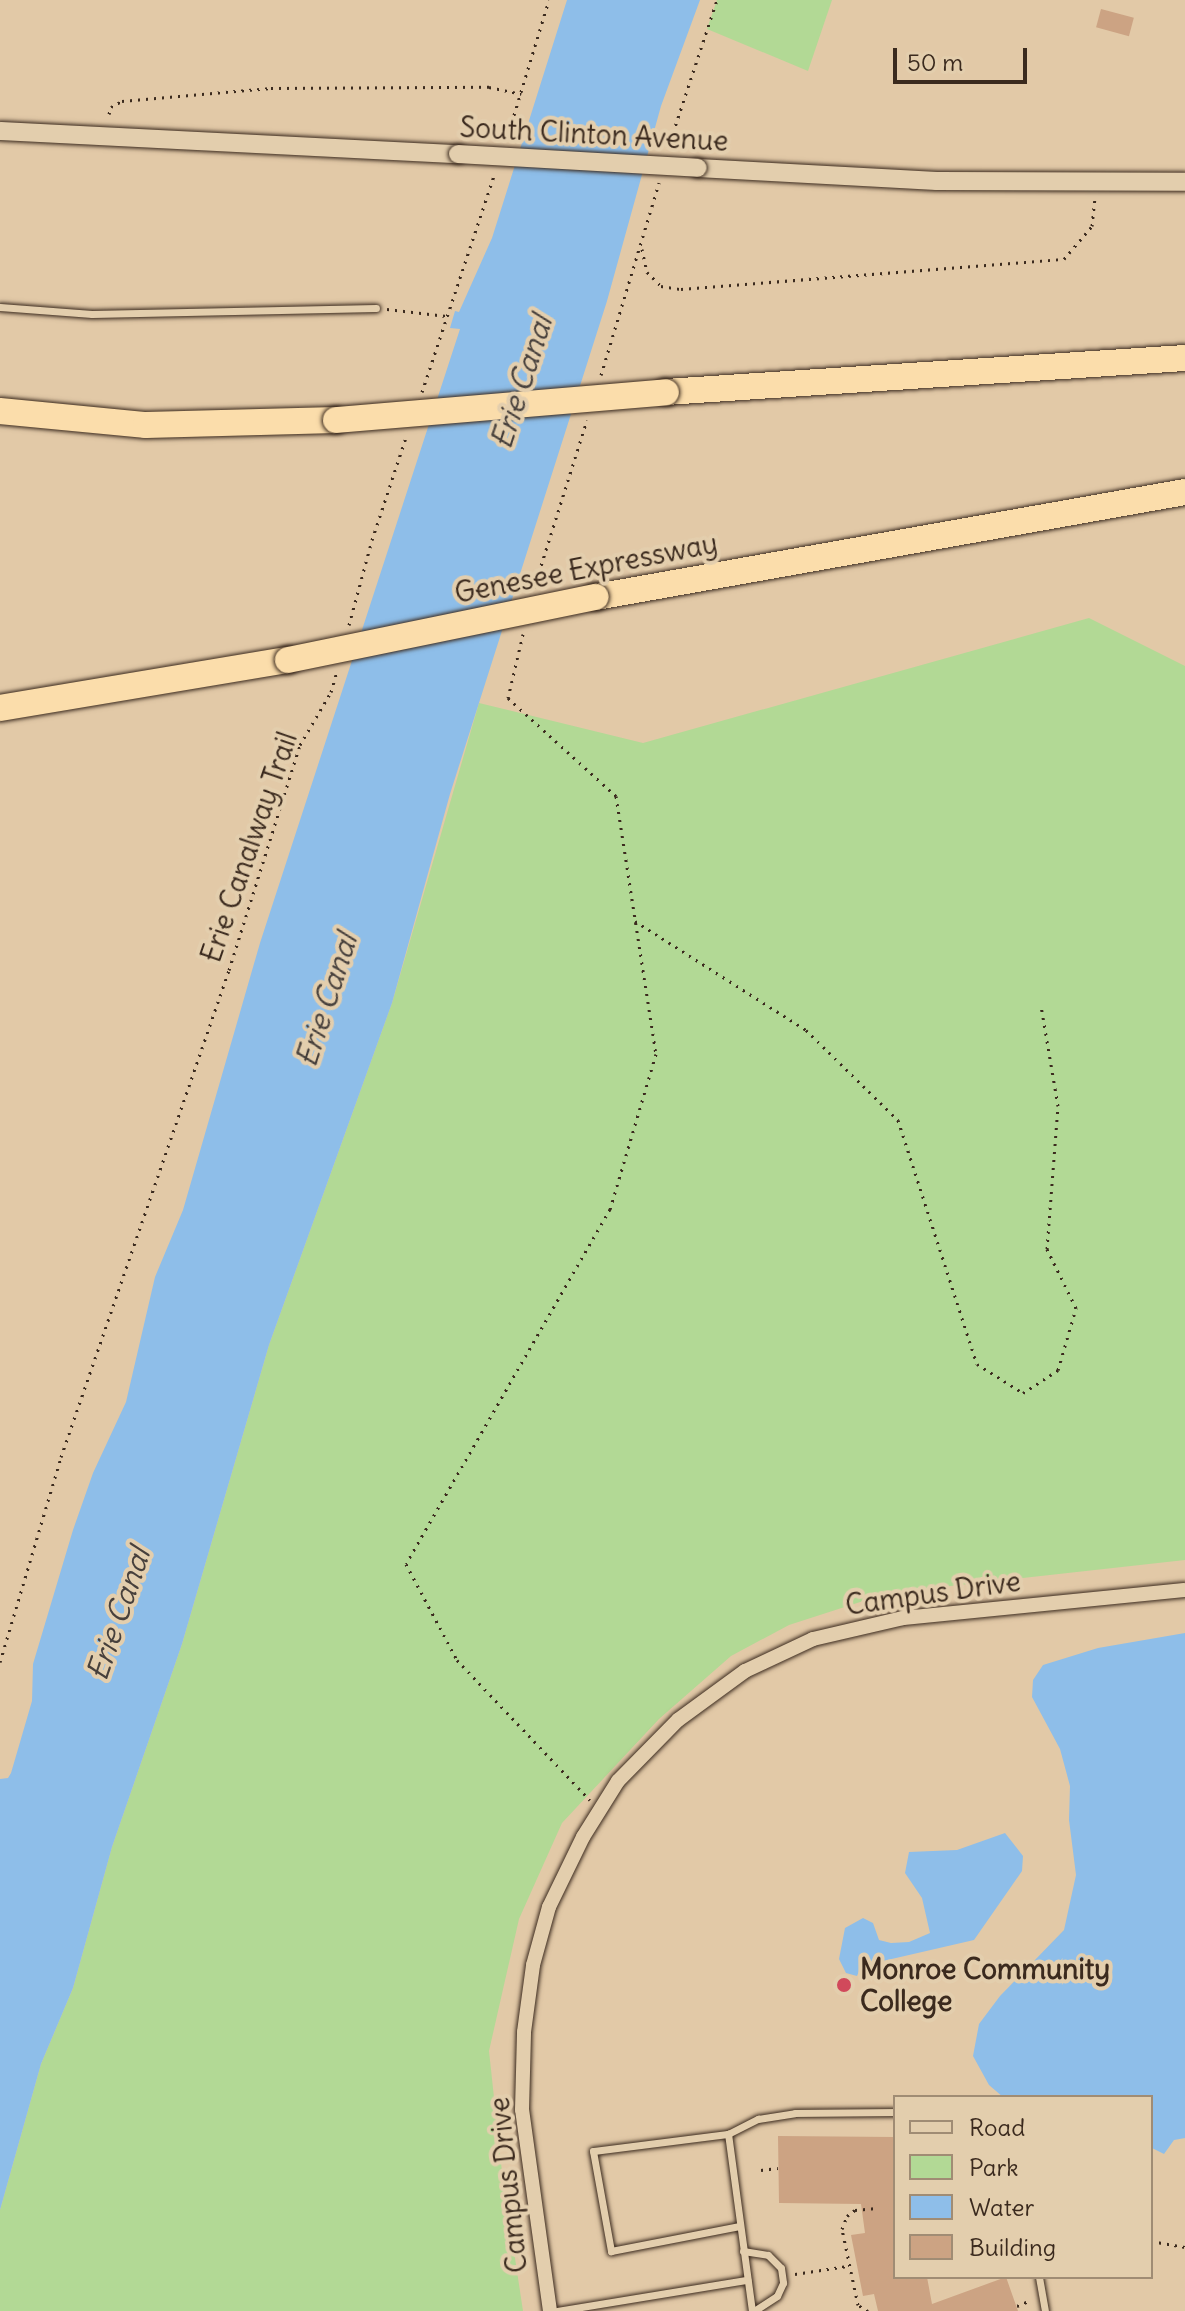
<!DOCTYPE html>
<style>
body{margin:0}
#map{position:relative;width:1185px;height:2311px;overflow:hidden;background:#e2c9a7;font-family:Delius,sans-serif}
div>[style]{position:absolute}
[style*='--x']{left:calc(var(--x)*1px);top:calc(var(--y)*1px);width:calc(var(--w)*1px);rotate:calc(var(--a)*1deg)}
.green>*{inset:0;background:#b2d995}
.water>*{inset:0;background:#8ebee9}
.building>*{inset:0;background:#cca383;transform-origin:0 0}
.path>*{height:3px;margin-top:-1.5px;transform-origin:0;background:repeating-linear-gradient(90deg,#3b2a1e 0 2px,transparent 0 8px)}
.roads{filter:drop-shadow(0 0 2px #3b2a1e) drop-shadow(0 0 2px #3b2a1e)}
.service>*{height:7px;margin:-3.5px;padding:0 3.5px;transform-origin:3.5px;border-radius:3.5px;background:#e3cead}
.minor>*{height:14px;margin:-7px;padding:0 7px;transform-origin:7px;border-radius:7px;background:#e3cead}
.tertiary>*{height:18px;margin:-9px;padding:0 9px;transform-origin:9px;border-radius:9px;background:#e3cead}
.motorway>*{height:26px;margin:-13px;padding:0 13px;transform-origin:13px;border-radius:13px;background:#fbddab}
.bridges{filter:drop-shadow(0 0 2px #3b2a1e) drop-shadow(0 0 2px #3b2a1e)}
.tertiary-bridge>*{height:18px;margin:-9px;padding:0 9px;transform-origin:9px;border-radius:9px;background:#e3cead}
.motorway-bridge>*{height:26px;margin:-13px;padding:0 13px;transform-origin:13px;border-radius:13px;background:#fbddab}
.dots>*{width:22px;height:22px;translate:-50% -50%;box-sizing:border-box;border:4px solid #e3cead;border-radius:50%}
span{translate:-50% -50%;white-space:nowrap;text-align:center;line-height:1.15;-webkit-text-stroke:8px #e3cead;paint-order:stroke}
.street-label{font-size:28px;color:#3b2a1e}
.poi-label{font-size:28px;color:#3b2a1e;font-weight:700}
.left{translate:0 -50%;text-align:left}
.water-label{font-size:30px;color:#47403c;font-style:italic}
.legend{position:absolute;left:893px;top:2095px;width:260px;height:184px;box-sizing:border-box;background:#e3cead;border:2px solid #a08c74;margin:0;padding:10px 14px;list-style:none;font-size:24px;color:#3b2a1e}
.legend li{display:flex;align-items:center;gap:16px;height:40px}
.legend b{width:40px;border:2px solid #a08c74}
.scale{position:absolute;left:893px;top:48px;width:134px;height:36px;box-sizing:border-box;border:4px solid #3b2a1e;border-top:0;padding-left:10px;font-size:24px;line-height:28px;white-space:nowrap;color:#3b2a1e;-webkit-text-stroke:6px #e3cead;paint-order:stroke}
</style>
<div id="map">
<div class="green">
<i style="clip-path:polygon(717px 0,832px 0,808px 71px,707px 29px)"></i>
<i style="clip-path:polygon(1089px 618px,1185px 666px,1185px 1560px,888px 1593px,789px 1625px,731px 1656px,659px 1719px,562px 1823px,519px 1919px,489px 2051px,502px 2172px,523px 2311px,0 2311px,0 2210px,41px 2064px,73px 1988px,112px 1847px,182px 1644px,269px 1345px,392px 1003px,479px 703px,643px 743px)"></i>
</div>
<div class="water">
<i style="clip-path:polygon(567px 0,700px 0,661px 106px,607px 301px,450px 794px,392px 1003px,269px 1345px,182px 1644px,112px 1847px,73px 1988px,41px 2064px,0 2210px,0 1779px,8px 1778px,11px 1773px,32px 1701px,33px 1664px,73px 1530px,93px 1473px,126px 1402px,155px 1277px,183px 1210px,260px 943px,460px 329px,450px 328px,455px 311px,459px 312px,492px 238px)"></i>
<i style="clip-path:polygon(1185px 1633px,1185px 2138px,1174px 2140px,1164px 2154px,1152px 2148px,1151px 2143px,1151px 2097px,1003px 2097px,989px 2085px,973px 2056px,979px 2024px,1000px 1996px,1064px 1930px,1076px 1875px,1069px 1820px,1070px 1786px,1060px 1749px,1032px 1697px,1033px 1680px,1043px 1665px,1098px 1648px)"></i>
<i style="clip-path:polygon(1005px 1833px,1023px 1856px,1022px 1871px,974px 1940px,883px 1961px,860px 1969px,857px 1976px,846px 1973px,839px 1959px,845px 1928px,863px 1918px,873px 1923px,879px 1940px,891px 1943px,909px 1942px,930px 1933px,922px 1898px,905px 1873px,909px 1852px,957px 1850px)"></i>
</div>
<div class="building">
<i style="left:1101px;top:9px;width:34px;height:19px;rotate:15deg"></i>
<i style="clip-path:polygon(778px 2136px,895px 2137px,895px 2277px,927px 2277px,932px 2304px,1006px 2277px,1018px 2311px,878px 2311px,874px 2294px,863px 2296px,851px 2235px,865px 2233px,861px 2204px,779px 2203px)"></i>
</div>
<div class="path">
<i style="--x:109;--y:114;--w:7;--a:-74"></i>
<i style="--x:111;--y:107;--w:13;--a:-29"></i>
<i style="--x:122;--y:101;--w:150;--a:-5"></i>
<i style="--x:271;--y:88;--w:218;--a:-0.3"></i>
<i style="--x:489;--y:87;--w:33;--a:12"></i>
<i style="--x:507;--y:138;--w:144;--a:-73.1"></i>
<i style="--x:668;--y:148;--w:156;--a:-71.7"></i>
<i style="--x:642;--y:249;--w:24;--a:78"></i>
<i style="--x:647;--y:272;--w:20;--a:45"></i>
<i style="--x:661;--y:286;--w:20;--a:9"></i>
<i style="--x:681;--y:289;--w:384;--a:-4.5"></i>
<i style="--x:1064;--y:259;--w:43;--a:-49.7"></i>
<i style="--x:1092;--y:226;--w:29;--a:-84"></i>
<i style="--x:387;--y:309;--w:60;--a:6.7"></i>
<i style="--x:601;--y:375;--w:201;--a:-73.2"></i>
<i style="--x:422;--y:392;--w:229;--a:-71.6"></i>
<i style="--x:534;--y:588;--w:176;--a:-72.5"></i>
<i style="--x:349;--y:625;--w:88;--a:-74.9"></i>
<i style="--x:372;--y:540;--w:108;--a:-71.7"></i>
<i style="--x:523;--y:634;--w:66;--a:103.2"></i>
<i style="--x:508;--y:698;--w:146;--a:42.2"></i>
<i style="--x:616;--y:796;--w:261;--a:81.2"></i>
<i style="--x:656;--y:1054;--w:162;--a:106.5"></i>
<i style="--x:610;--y:1209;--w:409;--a:119.9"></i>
<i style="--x:406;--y:1564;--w:109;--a:62"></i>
<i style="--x:457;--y:1660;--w:193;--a:46.5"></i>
<i style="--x:635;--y:921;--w:203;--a:32.5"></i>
<i style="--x:806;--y:1030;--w:129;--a:44.4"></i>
<i style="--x:898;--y:1120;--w:256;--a:72.1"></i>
<i style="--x:977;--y:1364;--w:54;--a:32.2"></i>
<i style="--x:1023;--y:1393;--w:42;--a:-33.3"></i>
<i style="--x:1058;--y:1370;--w:65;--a:-73.8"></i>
<i style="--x:1076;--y:1308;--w:66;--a:-116.2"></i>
<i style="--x:1047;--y:1249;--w:143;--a:-85.6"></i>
<i style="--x:1058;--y:1106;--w:102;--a:-99.6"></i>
<i style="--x:0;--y:1662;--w:214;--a:-73.4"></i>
<i style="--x:61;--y:1457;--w:515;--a:-70.97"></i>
<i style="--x:229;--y:970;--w:236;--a:-72.5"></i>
<i style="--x:300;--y:745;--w:61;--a:-59.7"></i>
<i style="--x:331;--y:692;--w:22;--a:-74"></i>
<i style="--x:761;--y:2170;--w:17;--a:-7"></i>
<i style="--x:1151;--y:2241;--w:35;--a:10"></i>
<i style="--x:795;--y:2274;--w:53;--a:-8.7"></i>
<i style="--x:1017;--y:2306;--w:15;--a:-23"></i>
<i style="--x:868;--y:2311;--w:12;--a:-149"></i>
<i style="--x:858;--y:2305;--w:78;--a:-101.9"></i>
<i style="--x:842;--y:2229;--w:14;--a:-69"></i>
<i style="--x:847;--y:2216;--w:10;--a:-37"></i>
<i style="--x:855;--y:2210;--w:22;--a:-5"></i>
</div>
<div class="roads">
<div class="service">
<i style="--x:0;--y:307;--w:92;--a:4.4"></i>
<i style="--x:92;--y:314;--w:284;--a:-1.2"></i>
<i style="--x:728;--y:2134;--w:136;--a:172.8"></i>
<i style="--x:593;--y:2151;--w:102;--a:79.8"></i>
<i style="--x:611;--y:2251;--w:131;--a:-11"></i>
<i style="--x:743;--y:2251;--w:25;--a:9"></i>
<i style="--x:768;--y:2255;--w:18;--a:45"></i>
<i style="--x:781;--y:2268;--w:15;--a:82"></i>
<i style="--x:783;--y:2283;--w:14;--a:115"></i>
<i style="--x:777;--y:2296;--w:27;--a:147"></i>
<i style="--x:1039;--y:2277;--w:35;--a:80"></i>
<i style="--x:557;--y:2311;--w:193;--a:-9.3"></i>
<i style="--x:752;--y:2311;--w:179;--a:-97.7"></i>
<i style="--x:728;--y:2134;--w:34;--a:-27"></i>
<i style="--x:758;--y:2119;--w:37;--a:-9"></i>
<i style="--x:795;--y:2113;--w:100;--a:-0.6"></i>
</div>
<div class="minor">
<i style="--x:550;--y:2311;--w:203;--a:-97.9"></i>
<i style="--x:522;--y:2110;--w:78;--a:-88.5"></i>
<i style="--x:524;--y:2032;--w:68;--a:-82.3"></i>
<i style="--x:533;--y:1965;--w:60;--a:-74.6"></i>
<i style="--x:549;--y:1907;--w:78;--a:-64.1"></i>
<i style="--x:583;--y:1837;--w:66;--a:-58"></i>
<i style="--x:618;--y:1781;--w:86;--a:-45.5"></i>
<i style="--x:678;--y:1720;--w:83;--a:-36.2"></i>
<i style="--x:745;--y:1671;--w:75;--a:-25.2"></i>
<i style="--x:813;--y:1639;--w:92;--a:-13.1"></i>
<i style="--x:903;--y:1618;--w:283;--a:-5.7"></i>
</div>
<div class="tertiary">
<i style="--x:0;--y:131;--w:459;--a:2.9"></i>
<i style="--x:698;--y:168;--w:239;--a:3.1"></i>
<i style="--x:937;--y:181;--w:248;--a:0.2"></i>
</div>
<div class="motorway">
<i style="--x:666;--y:392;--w:520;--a:-3.75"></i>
<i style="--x:0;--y:411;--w:147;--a:5.5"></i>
<i style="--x:146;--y:425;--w:190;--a:-1.5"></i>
<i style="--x:596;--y:597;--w:598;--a:-10.11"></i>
<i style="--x:0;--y:708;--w:292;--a:-9.5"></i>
</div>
</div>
<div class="bridges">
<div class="tertiary-bridge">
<i style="--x:458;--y:154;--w:240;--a:3.3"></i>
</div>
<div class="motorway-bridge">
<i style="--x:336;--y:420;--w:331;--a:-4.8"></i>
<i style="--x:288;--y:660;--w:314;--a:-11.6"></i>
</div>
</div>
<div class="dots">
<i style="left:844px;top:1985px;background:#d1495b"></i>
</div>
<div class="street-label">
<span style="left:594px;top:134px;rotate:3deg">South Clinton Avenue</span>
<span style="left:586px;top:568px;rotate:-11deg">Genesee Expressway</span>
<span style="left:249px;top:847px;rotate:-71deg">Erie Canalway Trail</span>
<span style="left:933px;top:1593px;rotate:-8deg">Campus Drive</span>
<span style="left:508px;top:2185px;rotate:-96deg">Campus Drive</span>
</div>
<div class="poi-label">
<span class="left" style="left:860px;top:1985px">Monroe Community<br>College</span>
</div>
<div class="water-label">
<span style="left:521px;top:382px;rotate:-72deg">Erie Canal</span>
<span style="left:326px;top:1000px;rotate:-72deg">Erie Canal</span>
<span style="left:118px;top:1614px;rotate:-71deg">Erie Canal</span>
</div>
<ul class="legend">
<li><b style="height:10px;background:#e3cead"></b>Road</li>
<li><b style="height:22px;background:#b2d995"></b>Park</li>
<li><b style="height:22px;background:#8ebee9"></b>Water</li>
<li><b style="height:22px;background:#cca383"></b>Building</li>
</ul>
<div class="scale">50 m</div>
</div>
